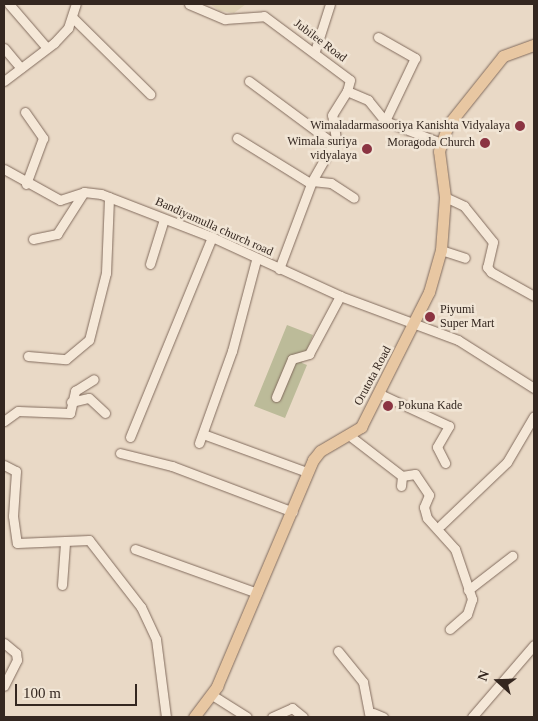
<!DOCTYPE html>
<style>
body{margin:0}
#map{position:relative;width:538px;height:721px;overflow:hidden;background:#e9d9c6;font-family:Georgia,serif}
div>[style]{position:absolute}
[style*='--x']{left:calc(var(--x)*1px);top:calc(var(--y)*1px);width:calc(var(--w)*1px);rotate:calc(var(--a)*1deg)}
.farmland>*{inset:0;background:#ded1b4}
.cemetery>*{inset:0;background:#bcbb99}
.roads{filter:drop-shadow(0 0 1px #826c5e) drop-shadow(0 0 1px #826c5e)}
.minor>*{height:9px;margin:-4.5px;padding:0 4.5px;transform-origin:4.5px;border-radius:4.5px;background:#f5e8d8}
.major>*{height:11px;margin:-5.5px;padding:0 5.5px;transform-origin:5.5px;border-radius:5.5px;background:#e8c7a2}
.dots>*{width:14px;height:14px;translate:-50% -50%;box-sizing:border-box;border:2px solid #f1e5d5;border-radius:50%}
span{translate:-50% -50%;white-space:nowrap;text-align:center;line-height:1.15;-webkit-text-stroke:5px #f1e5d5;paint-order:stroke}
.street-label{font-size:12px;color:#342720}
.poi-label{font-size:12px;color:#342720}
.right{translate:-100% -50%;text-align:right}
.left{translate:0 -50%;text-align:left}
.frame{position:absolute;inset:0;border:5px solid #342720;pointer-events:none}
.north{position:absolute;left:473px;top:656px;width:50px;height:50px;-webkit-text-stroke:4px #f1e5d5;paint-order:stroke;rotate:290deg;font-size:14px;font-weight:700;line-height:20px;text-align:center;color:#342720}
.north::after{content:'';display:block;margin:auto;width:18px;height:22px;background:#342720;clip-path:polygon(50% 0,100% 100%,50% 72%,0 100%)}
.scale{position:absolute;left:15px;top:684px;width:122px;height:22px;box-sizing:border-box;border:2px solid #342720;border-top:0;padding-left:6px;font-size:15px;line-height:18px;white-space:nowrap;color:#342720;-webkit-text-stroke:4px #f1e5d5;paint-order:stroke}
</style>
<div id="map">
<div class="farmland">
<i style="clip-path:polygon(210px 4px,246px 4px,234px 13px,220px 11px)"></i>
</div>
<div class="cemetery">
<i style="clip-path:polygon(287px 325px,313px 335px,302px 363px,307px 365px,285px 418px,254px 406px)"></i>
</div>
<div class="roads">
<div class="minor">
<i style="--x:9;--y:4;--w:58;--a:49.2"></i>
<i style="--x:189;--y:4;--w:39;--a:23"></i>
<i style="--x:225;--y:19;--w:39;--a:-4"></i>
<i style="--x:264;--y:16;--w:107;--a:36.7"></i>
<i style="--x:350;--y:80;--w:11;--a:105"></i>
<i style="--x:347;--y:91;--w:23;--a:23"></i>
<i style="--x:368;--y:100;--w:27;--a:51"></i>
<i style="--x:385;--y:121;--w:58;--a:21.3"></i>
<i style="--x:72;--y:17;--w:110;--a:44.6"></i>
<i style="--x:378;--y:37;--w:43;--a:29.6"></i>
<i style="--x:415;--y:58;--w:70;--a:115.5"></i>
<i style="--x:4;--y:48;--w:26;--a:50"></i>
<i style="--x:315;--y:51;--w:49;--a:-72.3"></i>
<i style="--x:4;--y:81;--w:63;--a:-37.2"></i>
<i style="--x:54;--y:43;--w:21;--a:-47"></i>
<i style="--x:68;--y:28;--w:25;--a:-72"></i>
<i style="--x:249;--y:81;--w:106;--a:36.5"></i>
<i style="--x:25;--y:112;--w:32;--a:55"></i>
<i style="--x:43;--y:138;--w:49;--a:110.3"></i>
<i style="--x:237;--y:138;--w:86;--a:31.7"></i>
<i style="--x:4;--y:169;--w:64;--a:29"></i>
<i style="--x:60;--y:200;--w:25;--a:-18"></i>
<i style="--x:84;--y:192;--w:17;--a:7"></i>
<i style="--x:101;--y:194;--w:119;--a:21.2"></i>
<i style="--x:212;--y:237;--w:141;--a:24.7"></i>
<i style="--x:340;--y:296;--w:126;--a:20.4"></i>
<i style="--x:458;--y:340;--w:90;--a:32.3"></i>
<i style="--x:312;--y:181;--w:48;--a:-60.3"></i>
<i style="--x:336;--y:139;--w:24;--a:-99"></i>
<i style="--x:332;--y:115;--w:28;--a:-58"></i>
<i style="--x:445;--y:197;--w:21;--a:25"></i>
<i style="--x:464;--y:206;--w:46;--a:51.1"></i>
<i style="--x:493;--y:242;--w:26;--a:103"></i>
<i style="--x:487;--y:267;--w:6;--a:51"></i>
<i style="--x:491;--y:272;--w:49;--a:29.2"></i>
<i style="--x:33;--y:239;--w:25;--a:-12"></i>
<i style="--x:57;--y:234;--w:50;--a:-57.3"></i>
<i style="--x:441;--y:250;--w:25;--a:18"></i>
<i style="--x:150;--y:264;--w:47;--a:-72.7"></i>
<i style="--x:279;--y:269;--w:94;--a:-69.4"></i>
<i style="--x:312;--y:181;--w:19;--a:6"></i>
<i style="--x:331;--y:183;--w:27;--a:33"></i>
<i style="--x:28;--y:356;--w:38;--a:5"></i>
<i style="--x:66;--y:359;--w:30;--a:-40"></i>
<i style="--x:89;--y:340;--w:69;--a:-75.8"></i>
<i style="--x:106;--y:273;--w:76;--a:-87.7"></i>
<i style="--x:380;--y:394;--w:76;--a:24.9"></i>
<i style="--x:449;--y:426;--w:24;--a:120"></i>
<i style="--x:437;--y:447;--w:18;--a:63"></i>
<i style="--x:276;--y:397;--w:41;--a:-67.2"></i>
<i style="--x:292;--y:359;--w:18;--a:-16"></i>
<i style="--x:309;--y:354;--w:66;--a:-61.9"></i>
<i style="--x:71;--y:402;--w:18;--a:-13"></i>
<i style="--x:89;--y:398;--w:22;--a:43"></i>
<i style="--x:4;--y:421;--w:17;--a:-36"></i>
<i style="--x:18;--y:411;--w:52;--a:2.2"></i>
<i style="--x:70;--y:413;--w:23;--a:-77"></i>
<i style="--x:75;--y:391;--w:22;--a:-32"></i>
<i style="--x:203;--y:434;--w:111;--a:20.1"></i>
<i style="--x:350;--y:436;--w:66;--a:37.6"></i>
<i style="--x:402;--y:476;--w:13;--a:-9"></i>
<i style="--x:415;--y:474;--w:25;--a:56"></i>
<i style="--x:429;--y:495;--w:13;--a:113"></i>
<i style="--x:424;--y:507;--w:11;--a:75"></i>
<i style="--x:427;--y:518;--w:42;--a:47.9"></i>
<i style="--x:455;--y:549;--w:53;--a:71.2"></i>
<i style="--x:472;--y:599;--w:16;--a:108"></i>
<i style="--x:467;--y:614;--w:23;--a:139"></i>
<i style="--x:130;--y:437;--w:216;--a:-67.7"></i>
<i style="--x:199;--y:443;--w:98;--a:-70.3"></i>
<i style="--x:232;--y:351;--w:94;--a:-75.2"></i>
<i style="--x:120;--y:453;--w:54;--a:14"></i>
<i style="--x:172;--y:466;--w:129;--a:20.8"></i>
<i style="--x:4;--y:465;--w:13;--a:27"></i>
<i style="--x:16;--y:471;--w:45;--a:93.8"></i>
<i style="--x:13;--y:516;--w:27;--a:82"></i>
<i style="--x:17;--y:543;--w:72;--a:-2.4"></i>
<i style="--x:89;--y:540;--w:85;--a:52.2"></i>
<i style="--x:141;--y:607;--w:35;--a:65"></i>
<i style="--x:156;--y:639;--w:79;--a:82.7"></i>
<i style="--x:401;--y:486;--w:10;--a:-84"></i>
<i style="--x:441;--y:525;--w:91;--a:-43.7"></i>
<i style="--x:507;--y:462;--w:53;--a:-59.6"></i>
<i style="--x:135;--y:549;--w:130;--a:19.8"></i>
<i style="--x:62;--y:585;--w:42;--a:-85.9"></i>
<i style="--x:468;--y:590;--w:56;--a:-37.7"></i>
<i style="--x:4;--y:643;--w:16;--a:40"></i>
<i style="--x:16;--y:653;--w:7;--a:82"></i>
<i style="--x:17;--y:660;--w:29;--a:117"></i>
<i style="--x:338;--y:651;--w:40;--a:51"></i>
<i style="--x:363;--y:682;--w:36;--a:79"></i>
<i style="--x:212;--y:695;--w:41;--a:32.2"></i>
<i style="--x:373;--y:713;--w:11;--a:22"></i>
<i style="--x:272;--y:717;--w:22;--a:-24"></i>
<i style="--x:292;--y:708;--w:14;--a:39"></i>
<i style="--x:472;--y:717;--w:95;--a:-49.3"></i>
</div>
<div class="major">
<i style="--x:194;--y:717;--w:39;--a:-53"></i>
<i style="--x:217;--y:686;--w:246;--a:-67"></i>
<i style="--x:313;--y:460;--w:11;--a:-52"></i>
<i style="--x:320;--y:451;--w:48;--a:-30.3"></i>
<i style="--x:361;--y:427;--w:151;--a:-63.3"></i>
<i style="--x:429;--y:292;--w:44;--a:-74.1"></i>
<i style="--x:441;--y:250;--w:53;--a:-85.7"></i>
<i style="--x:445;--y:197;--w:46;--a:-97.4"></i>
<i style="--x:439;--y:151;--w:28;--a:-71"></i>
<i style="--x:448;--y:125;--w:88;--a:-51.4"></i>
<i style="--x:503;--y:56;--w:33;--a:-20"></i>
</div>
</div>
<div class="dots">
<i style="left:520px;top:126px;background:#8b3442"></i>
<i style="left:485px;top:143px;background:#8b3442"></i>
<i style="left:367px;top:149px;background:#8b3442"></i>
<i style="left:430px;top:317px;background:#8b3442"></i>
<i style="left:388px;top:406px;background:#8b3442"></i>
</div>
<div class="street-label">
<span style="left:320px;top:41px;rotate:37deg">Jubilee Road</span>
<span style="left:214px;top:227px;rotate:24deg">Bandiyamulla church road</span>
<span style="left:373px;top:376px;rotate:-62deg">Orutota Road</span>
</div>
<div class="poi-label">
<span class="right" style="left:510px;top:126px">Wimaladarmasooriya Kanishta Vidyalaya</span>
<span class="right" style="left:357px;top:149px">Wimala suriya<br>vidyalaya</span>
<span class="right" style="left:475px;top:143px">Moragoda Church</span>
<span class="left" style="left:440px;top:317px">Piyumi<br>Super Mart</span>
<span class="left" style="left:398px;top:406px">Pokuna Kade</span>
</div>
<div class="frame"></div>
<div class="north">N</div>
<div class="scale">100 m</div>
</div>
